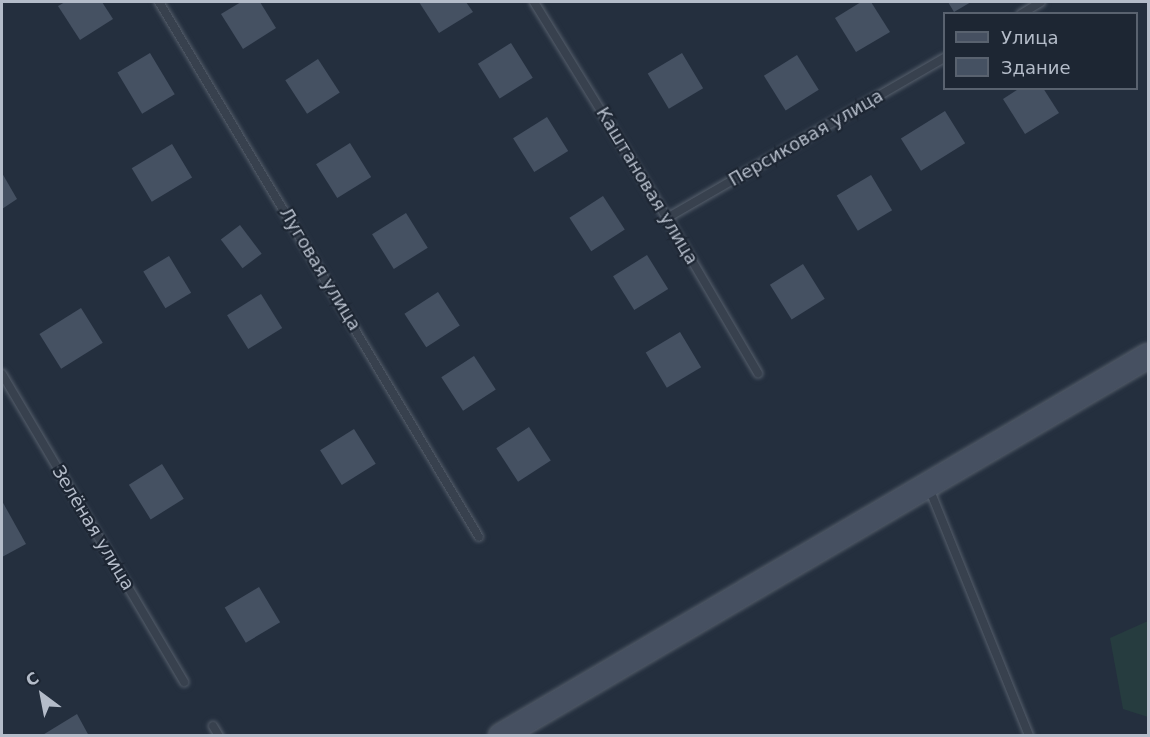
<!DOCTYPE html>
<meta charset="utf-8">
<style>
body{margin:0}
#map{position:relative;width:1150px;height:737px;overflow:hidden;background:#242f3e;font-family:"DejaVu Sans",sans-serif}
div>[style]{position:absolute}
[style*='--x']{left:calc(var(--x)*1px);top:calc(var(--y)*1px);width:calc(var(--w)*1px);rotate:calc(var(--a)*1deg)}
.green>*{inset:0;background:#263c3f}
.building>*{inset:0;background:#455162;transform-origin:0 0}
.roads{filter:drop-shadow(0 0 2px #565f6c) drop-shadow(0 0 2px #565f6c)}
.service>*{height:8px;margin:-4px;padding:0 4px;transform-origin:4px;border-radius:4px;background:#38414e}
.secondary>*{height:24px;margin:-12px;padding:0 12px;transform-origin:12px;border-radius:12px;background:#465061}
span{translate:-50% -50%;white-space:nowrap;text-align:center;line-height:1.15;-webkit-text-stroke:4.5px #1d2633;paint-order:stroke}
.street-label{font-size:18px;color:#b4bcc9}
.frame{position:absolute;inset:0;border:3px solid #b4bcc9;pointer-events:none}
.legend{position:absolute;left:943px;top:12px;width:195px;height:78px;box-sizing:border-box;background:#1d2633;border:2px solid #59626f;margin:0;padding:8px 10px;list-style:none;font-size:18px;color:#b4bcc9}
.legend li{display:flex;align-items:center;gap:12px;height:30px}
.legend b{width:30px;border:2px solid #59626f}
.north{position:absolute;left:12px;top:665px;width:60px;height:60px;-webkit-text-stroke:4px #1d2633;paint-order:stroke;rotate:328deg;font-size:16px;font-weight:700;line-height:24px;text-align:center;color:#b4bcc9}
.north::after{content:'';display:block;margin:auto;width:21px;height:27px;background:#b4bcc9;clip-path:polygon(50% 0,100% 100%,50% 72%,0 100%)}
</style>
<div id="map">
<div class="green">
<i style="clip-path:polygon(1148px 621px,1148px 717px,1123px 709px,1110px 638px)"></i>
</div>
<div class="building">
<i style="clip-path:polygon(65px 2px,102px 2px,113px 19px,80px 40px,58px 6px)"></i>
<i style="clip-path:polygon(241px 2px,260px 2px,276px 28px,243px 49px,221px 14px)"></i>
<i style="clip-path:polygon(419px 2px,466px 2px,473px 12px,439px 33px)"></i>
<i style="clip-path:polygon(861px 2px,871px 2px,890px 32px,856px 52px,835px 18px)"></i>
<i style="clip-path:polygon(948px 2px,971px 2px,954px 12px)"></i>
<i style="left:511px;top:43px;width:41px;height:39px;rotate:58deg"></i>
<i style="left:150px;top:53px;width:48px;height:38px;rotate:59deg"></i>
<i style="left:682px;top:53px;width:41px;height:40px;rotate:59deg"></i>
<i style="left:797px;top:55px;width:41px;height:39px;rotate:58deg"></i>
<i style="left:318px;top:59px;width:40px;height:39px;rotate:57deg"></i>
<i style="clip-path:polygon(1020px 88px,1043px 88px,1059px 113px,1025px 134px,1003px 99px)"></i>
<i style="left:945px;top:111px;width:38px;height:52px;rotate:58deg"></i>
<i style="left:547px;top:117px;width:40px;height:40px;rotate:58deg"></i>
<i style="left:350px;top:143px;width:40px;height:40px;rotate:58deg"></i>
<i style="left:172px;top:144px;width:39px;height:47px;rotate:59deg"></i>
<i style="clip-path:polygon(2px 173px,17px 199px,2px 209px)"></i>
<i style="left:871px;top:175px;width:41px;height:40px;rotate:59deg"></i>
<i style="left:603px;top:196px;width:40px;height:40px;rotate:57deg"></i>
<i style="left:406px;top:213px;width:41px;height:40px;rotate:58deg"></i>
<i style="left:240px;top:225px;width:36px;height:24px;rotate:53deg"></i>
<i style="left:647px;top:255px;width:40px;height:40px;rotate:58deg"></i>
<i style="left:169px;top:256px;width:43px;height:30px;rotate:59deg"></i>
<i style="left:803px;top:264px;width:41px;height:39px;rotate:58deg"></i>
<i style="left:438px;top:292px;width:40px;height:40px;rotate:57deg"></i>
<i style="left:261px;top:294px;width:40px;height:40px;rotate:58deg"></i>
<i style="left:81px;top:308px;width:41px;height:49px;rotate:58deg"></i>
<i style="left:680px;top:332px;width:41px;height:40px;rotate:59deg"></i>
<i style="left:474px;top:356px;width:40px;height:39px;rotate:57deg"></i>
<i style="left:529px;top:427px;width:40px;height:39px;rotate:57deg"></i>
<i style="left:354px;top:429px;width:41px;height:40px;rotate:58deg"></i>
<i style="left:162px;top:464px;width:41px;height:39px;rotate:58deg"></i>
<i style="clip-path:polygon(2px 501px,26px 544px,2px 557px)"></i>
<i style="left:259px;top:587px;width:41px;height:40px;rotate:59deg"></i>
<i style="clip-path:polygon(77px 714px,89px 736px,41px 736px)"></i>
</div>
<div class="roads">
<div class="service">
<i style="--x:159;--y:2;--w:623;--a:59.12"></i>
<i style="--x:534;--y:2;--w:254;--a:58.4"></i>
<i style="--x:667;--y:218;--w:180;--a:59.6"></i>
<i style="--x:1021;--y:14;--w:23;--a:-31"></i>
<i style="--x:667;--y:218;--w:320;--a:-30"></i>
<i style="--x:2;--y:374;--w:358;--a:59.4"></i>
<i style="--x:929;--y:488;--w:267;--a:68"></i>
<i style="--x:213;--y:726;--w:12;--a:59"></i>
</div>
<div class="secondary">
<i style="--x:501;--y:736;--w:750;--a:-30.43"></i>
</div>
</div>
<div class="street-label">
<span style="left:806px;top:138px;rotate:-30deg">Персиковая улица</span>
<span style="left:647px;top:186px;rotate:59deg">Каштановая улица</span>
<span style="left:320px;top:269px;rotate:59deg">Луговая улица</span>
<span style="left:93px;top:528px;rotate:59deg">Зелёная улица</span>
</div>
<div class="frame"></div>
<ul class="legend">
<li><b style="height:8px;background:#465061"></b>Улица</li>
<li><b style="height:16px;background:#455162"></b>Здание</li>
</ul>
<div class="north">С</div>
</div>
